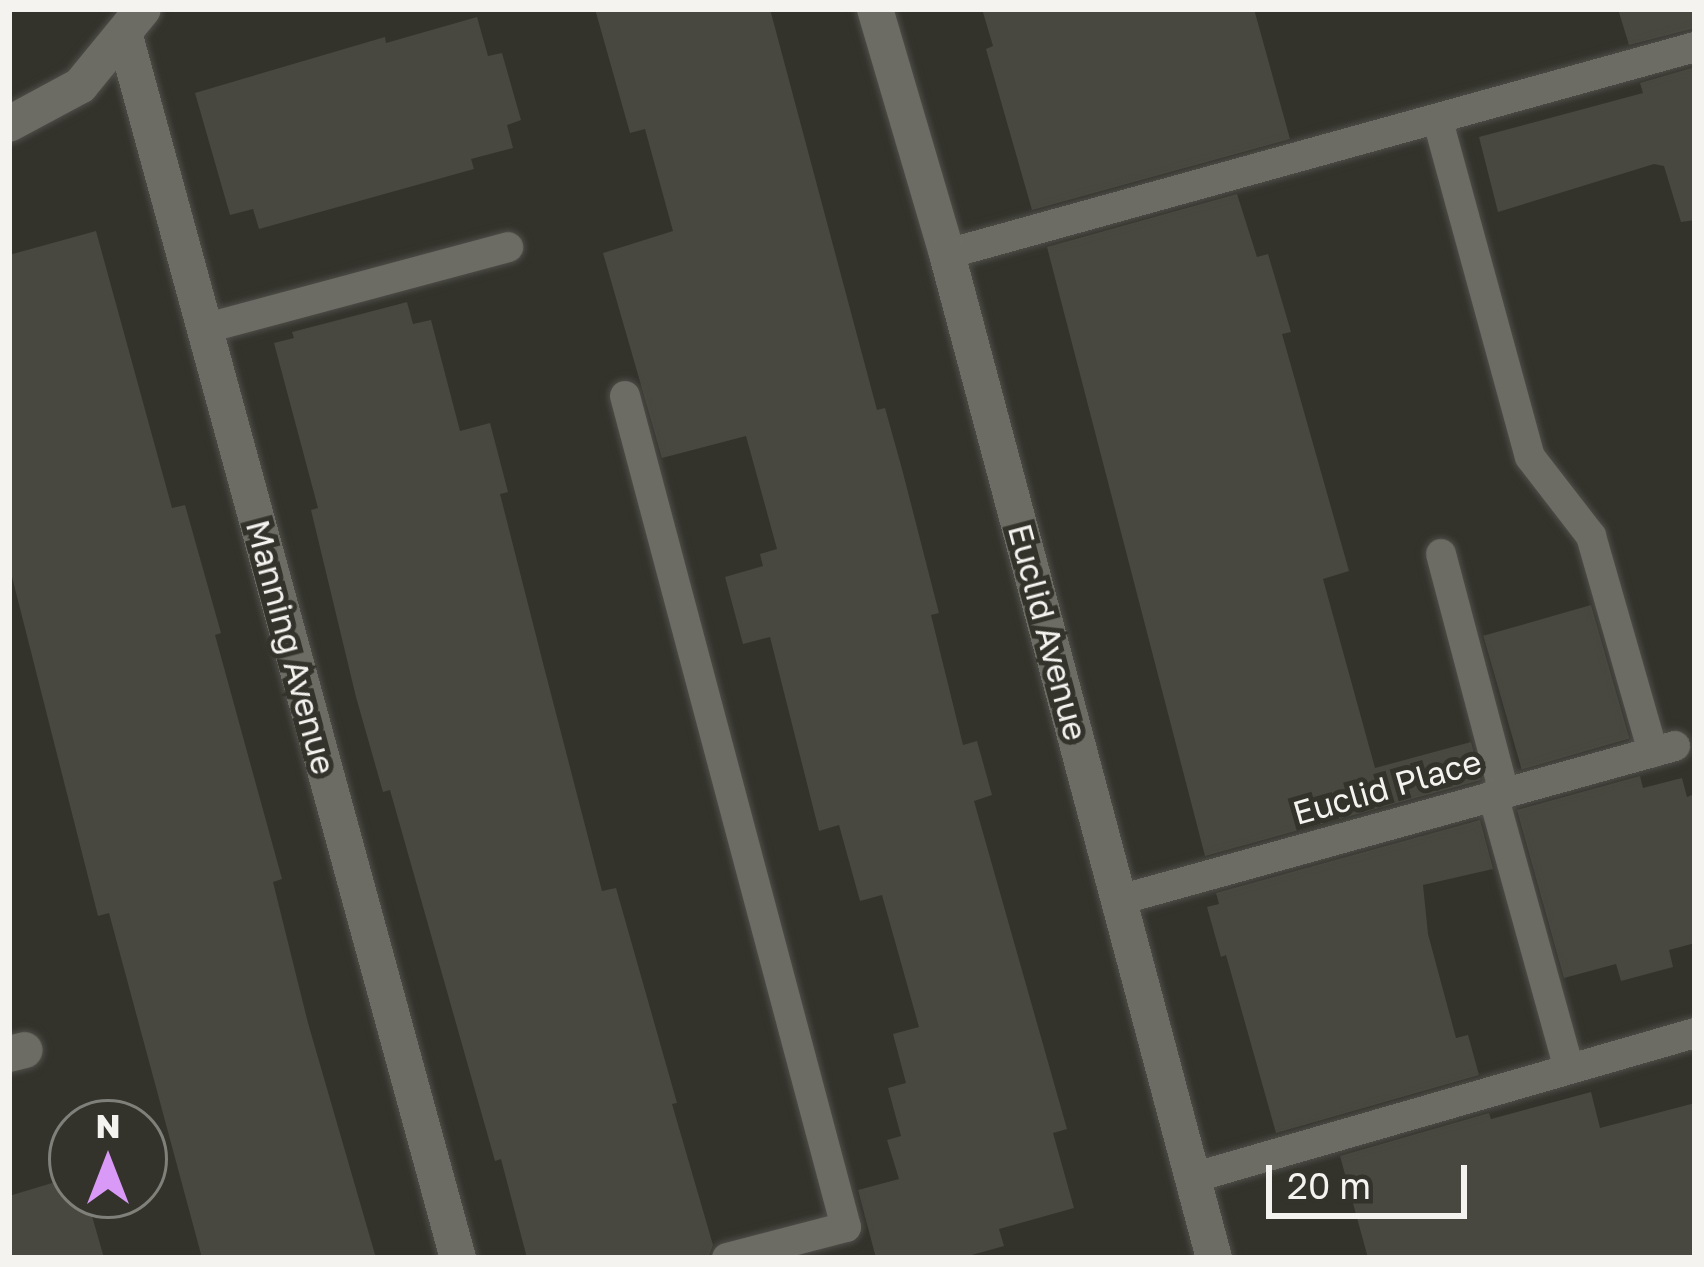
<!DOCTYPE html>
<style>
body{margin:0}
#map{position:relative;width:1704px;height:1267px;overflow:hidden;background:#33332c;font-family:"Golos Text",sans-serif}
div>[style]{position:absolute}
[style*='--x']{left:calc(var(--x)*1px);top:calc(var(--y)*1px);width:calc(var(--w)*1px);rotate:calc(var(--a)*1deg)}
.building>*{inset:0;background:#484840;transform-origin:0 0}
.roads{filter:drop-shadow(0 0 3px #4f4e49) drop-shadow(0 0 3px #4f4e49)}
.lane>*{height:30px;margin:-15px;padding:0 15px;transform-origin:15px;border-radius:15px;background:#6d6c64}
.street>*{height:36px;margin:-18px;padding:0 18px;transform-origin:18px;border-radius:18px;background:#6d6c64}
span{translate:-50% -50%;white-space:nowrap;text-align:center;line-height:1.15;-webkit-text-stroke:10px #33332c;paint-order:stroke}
.street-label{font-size:33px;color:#f4f3ef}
.frame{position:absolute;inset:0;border:12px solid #f4f3ef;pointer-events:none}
.north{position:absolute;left:48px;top:1099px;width:120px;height:120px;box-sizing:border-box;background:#33332c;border:3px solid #80807a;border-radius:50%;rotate:0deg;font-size:33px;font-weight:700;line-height:48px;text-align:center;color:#f4f3ef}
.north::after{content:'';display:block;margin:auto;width:42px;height:54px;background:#d99af7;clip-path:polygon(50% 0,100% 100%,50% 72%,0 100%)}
.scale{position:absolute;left:1266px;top:1165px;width:201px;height:54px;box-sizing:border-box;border:6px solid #f4f3ef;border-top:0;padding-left:15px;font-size:36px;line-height:42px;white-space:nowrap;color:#f4f3ef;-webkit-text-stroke:9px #33332c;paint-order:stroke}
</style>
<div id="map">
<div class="building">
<i style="clip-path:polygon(595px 9px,770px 9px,877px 410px,885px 408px,902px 469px,939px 613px,931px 615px,963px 745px,977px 741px,992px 795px,974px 801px,1067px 1129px,1053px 1133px,1074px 1208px,999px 1229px,1004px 1246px,961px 1258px,876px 1258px,858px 1190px,899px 1179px,887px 1140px,901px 1136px,888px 1088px,906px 1083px,893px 1034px,919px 1027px,882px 895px,860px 901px,839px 825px,819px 831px,770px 637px,743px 644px,725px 577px,763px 566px,760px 554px,777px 549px,746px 436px,662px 458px,603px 253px,673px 231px,645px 129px,630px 133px)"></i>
<i style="clip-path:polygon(982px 9px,1254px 9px,1290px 139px,1032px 210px,986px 49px,993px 46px)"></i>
<i style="clip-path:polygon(1618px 9px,1695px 9px,1695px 28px,1629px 45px)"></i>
<i style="clip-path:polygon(477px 17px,488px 56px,502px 53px,521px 120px,507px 125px,513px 148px,471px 159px,474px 169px,259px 229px,253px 209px,230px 215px,195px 93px,385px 37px,386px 43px)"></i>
<i style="clip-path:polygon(1695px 67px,1695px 220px,1681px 222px,1664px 166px,1654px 164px,1498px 212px,1479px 137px,1643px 93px,1640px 83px)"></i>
<i style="clip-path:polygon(1237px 194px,1257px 257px,1268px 254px,1291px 332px,1282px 334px,1349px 571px,1323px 579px,1375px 768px,1471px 742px,1481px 780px,1205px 856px,1047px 247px)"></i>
<i style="clip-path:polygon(96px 231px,172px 508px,185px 505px,221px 633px,215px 635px,282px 879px,273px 882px,308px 1023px,376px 1258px,202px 1258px,109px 913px,98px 916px,9px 565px,9px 255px)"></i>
<i style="clip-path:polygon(407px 302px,413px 324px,431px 320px,460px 431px,490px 423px,508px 492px,500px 494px,544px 667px,602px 891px,616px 888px,677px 1103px,672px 1104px,713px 1245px,708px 1258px,527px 1258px,501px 1159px,495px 1161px,390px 790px,383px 792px,356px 697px,311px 510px,318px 508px,274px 343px,294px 338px,292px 332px)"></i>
<i style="left:1591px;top:605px;width:139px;height:112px;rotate:74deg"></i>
<i style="clip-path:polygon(1640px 776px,1643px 788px,1682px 778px,1687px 797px,1695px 794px,1695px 943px,1669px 950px,1673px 967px,1621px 981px,1616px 964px,1564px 978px,1517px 810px)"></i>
<i style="clip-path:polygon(1480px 820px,1493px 869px,1423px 885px,1428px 934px,1456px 1038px,1468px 1035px,1479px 1075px,1276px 1133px,1226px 955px,1221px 957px,1207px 907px,1219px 904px,1216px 893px)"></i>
<i style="clip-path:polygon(1591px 1092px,1600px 1128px,1695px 1103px,1695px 1258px,1368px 1258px,1340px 1156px,1489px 1113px,1491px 1119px)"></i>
<i style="clip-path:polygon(72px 1177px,72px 1195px,86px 1195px,104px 1258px,9px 1258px,9px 1196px)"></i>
</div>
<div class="roads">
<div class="lane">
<i style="--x:1438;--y:121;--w:348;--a:74.7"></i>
<i style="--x:1530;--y:457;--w:100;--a:52.3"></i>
<i style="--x:1591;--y:536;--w:225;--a:74"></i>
<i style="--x:947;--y:254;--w:776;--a:-15.47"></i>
<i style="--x:203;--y:329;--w:316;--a:-15"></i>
<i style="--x:625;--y:396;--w:860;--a:75.11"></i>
<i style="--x:846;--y:1227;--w:123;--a:165.4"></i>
<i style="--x:1441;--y:554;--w:246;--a:75.2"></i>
<i style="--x:1493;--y:795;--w:284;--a:74.5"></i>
<i style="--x:1119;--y:900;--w:577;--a:-15.48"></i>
<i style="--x:1192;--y:1178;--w:523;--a:-16.08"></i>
</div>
<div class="street">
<i style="--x:875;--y:9;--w:255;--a:73.6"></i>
<i style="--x:947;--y:254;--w:1039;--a:75.11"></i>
<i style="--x:125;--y:36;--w:1267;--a:74.76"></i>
<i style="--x:9;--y:124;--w:81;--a:-28.2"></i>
<i style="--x:80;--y:86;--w:99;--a:-50.7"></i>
<i style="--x:9;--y:1054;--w:16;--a:-14"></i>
</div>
</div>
<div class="street-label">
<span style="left:1048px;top:632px;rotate:75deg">Euclid Avenue</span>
<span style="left:291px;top:647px;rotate:75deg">Manning Avenue</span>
<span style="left:1387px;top:787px;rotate:-16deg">Euclid Place</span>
</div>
<div class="frame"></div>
<div class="north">N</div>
<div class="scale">20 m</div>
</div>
